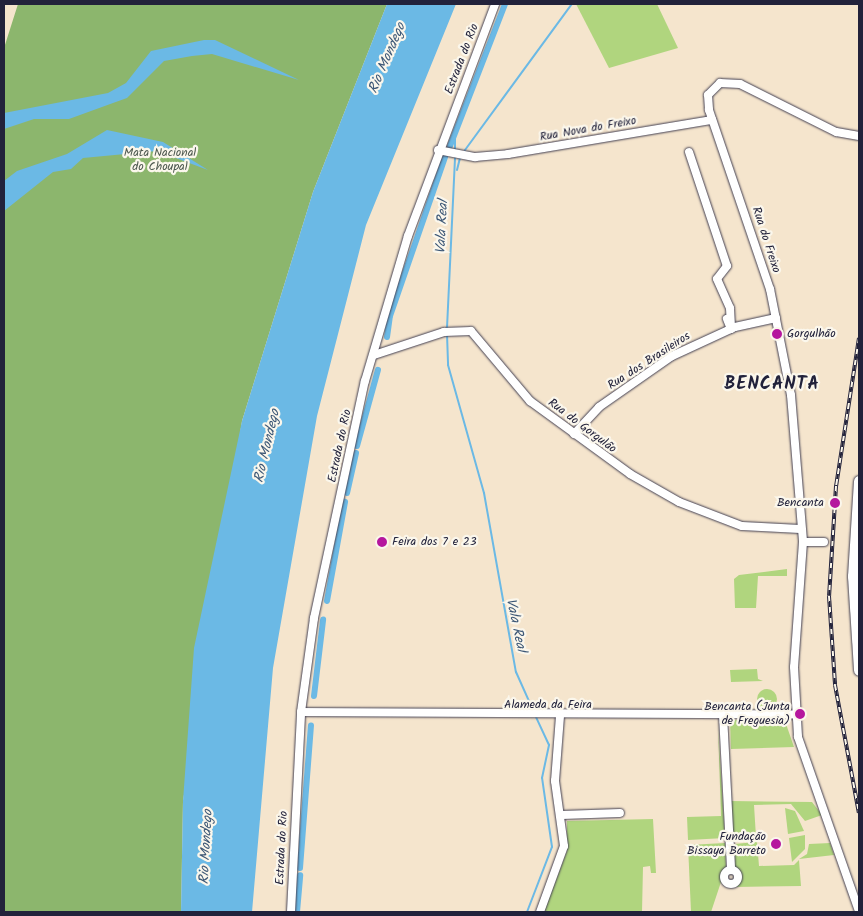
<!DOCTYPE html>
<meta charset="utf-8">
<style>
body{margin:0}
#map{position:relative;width:863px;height:916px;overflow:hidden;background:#f5e5cd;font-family:Kalam,sans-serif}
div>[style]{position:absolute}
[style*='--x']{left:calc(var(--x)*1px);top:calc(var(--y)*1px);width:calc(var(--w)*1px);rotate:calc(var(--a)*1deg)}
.green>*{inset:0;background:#b0d57e}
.round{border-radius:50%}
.forest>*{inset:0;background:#8cb66d}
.water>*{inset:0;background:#6bb9e5}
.stream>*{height:2px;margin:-1px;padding:0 1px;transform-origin:1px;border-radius:1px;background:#6bb9e5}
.canal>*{height:6px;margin:-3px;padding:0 3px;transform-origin:3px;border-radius:3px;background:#6bb9e5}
.roads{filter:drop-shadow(0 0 1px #423f51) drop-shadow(0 0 1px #423f51)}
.minor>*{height:8px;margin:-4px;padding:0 4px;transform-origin:4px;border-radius:4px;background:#fff}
.minor>.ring{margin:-4px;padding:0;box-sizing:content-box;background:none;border:8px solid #fff;border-radius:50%}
.highway>*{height:11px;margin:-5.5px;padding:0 5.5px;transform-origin:5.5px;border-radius:5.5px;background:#fff}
.rail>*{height:4px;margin-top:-2px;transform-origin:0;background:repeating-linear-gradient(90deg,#fbf7ec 0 5.5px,#22223b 0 11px);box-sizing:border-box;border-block:1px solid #22223b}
.dots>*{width:14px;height:14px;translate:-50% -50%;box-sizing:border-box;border:2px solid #fbf7ec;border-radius:50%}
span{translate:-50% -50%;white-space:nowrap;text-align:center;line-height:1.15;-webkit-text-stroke:4.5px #fbf7ec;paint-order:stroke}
.street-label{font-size:12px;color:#22223b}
.park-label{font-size:12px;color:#4d584f}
.poi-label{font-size:12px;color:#22223b}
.left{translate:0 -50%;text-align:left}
.right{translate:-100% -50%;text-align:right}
.water-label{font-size:14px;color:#3c5776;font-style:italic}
.district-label{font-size:18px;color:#22223b;font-weight:700;letter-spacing:1px}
.frame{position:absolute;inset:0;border:5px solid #22223b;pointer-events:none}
</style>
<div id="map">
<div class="green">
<i style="clip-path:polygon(576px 4px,657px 4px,678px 48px,609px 68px)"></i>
<i style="clip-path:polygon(787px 569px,787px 576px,758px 576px,756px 608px,735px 608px,734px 579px,739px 575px)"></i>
<i style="clip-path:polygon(757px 669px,758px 679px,763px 681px,731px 682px,730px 670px)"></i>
<i class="round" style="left:757px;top:689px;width:20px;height:20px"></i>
<i style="clip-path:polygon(730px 720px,785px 721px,794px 747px,731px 749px)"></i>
<i style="clip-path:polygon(718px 727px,725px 838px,688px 840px,687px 817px,721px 816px)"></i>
<i style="clip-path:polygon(731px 801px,812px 802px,822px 815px,805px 821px,791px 804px,754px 805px,756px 837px,733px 839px)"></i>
<i style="clip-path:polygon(785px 808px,795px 811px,804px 831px,788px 834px)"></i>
<i style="clip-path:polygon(653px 819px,656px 873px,651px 873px,650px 866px,643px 867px,642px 912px,544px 912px,567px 851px,567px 821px)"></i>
<i style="clip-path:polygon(805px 835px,805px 849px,792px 862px,789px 838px)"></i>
<i style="clip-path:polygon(757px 842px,759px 866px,794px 865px,799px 860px,801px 886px,735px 887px,741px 876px,735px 867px,734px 844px)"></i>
<i style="clip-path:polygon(725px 843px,726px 867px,711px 912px,691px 912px,688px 845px)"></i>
<i style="clip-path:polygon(830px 843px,834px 855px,799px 859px,807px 854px,809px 844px)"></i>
</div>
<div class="forest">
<i style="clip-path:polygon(18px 4px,387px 4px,313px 192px,242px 421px,183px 801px,181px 912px,4px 912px,4px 48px)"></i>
</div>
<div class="water">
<i style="clip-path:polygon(387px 4px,456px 4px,366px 225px,317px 416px,273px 668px,252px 912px,181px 912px,183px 801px,194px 648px,242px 421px,313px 192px)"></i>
<i style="clip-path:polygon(204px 40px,215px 40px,299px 80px,212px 54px,192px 56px,164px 61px,127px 98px,113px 103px,69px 119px,34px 119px,4px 129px,4px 113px,108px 93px,126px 83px,151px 51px)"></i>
<i style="clip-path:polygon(107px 130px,163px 142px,208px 170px,157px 151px,83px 158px,71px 169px,53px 172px,4px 211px,4px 181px,17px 171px,67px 154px)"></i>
</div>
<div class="stream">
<i style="--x:455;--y:133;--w:17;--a:90"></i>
<i style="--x:465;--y:150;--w:181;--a:-53.8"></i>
<i style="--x:457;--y:170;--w:12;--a:-76"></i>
<i style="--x:447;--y:328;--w:171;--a:-87.3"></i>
<i style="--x:447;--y:334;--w:31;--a:88"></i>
<i style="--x:448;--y:365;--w:133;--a:74.3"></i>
<i style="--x:484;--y:493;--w:182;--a:79.9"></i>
<i style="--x:516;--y:672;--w:42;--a:65.9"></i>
<i style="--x:527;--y:912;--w:70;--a:-69"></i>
<i style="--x:552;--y:847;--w:70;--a:-98.2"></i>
<i style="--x:542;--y:778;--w:34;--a:-78"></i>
<i style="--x:549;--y:745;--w:31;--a:-115"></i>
</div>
<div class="canal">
<i style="--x:450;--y:146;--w:152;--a:-68.8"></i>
<i style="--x:387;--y:337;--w:21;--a:-82"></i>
<i style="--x:390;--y:316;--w:168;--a:-70.9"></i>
<i style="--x:357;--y:446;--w:79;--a:-74.6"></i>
<i style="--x:347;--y:493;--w:41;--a:-77.3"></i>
<i style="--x:327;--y:601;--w:101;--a:-79.7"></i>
<i style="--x:314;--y:696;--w:77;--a:-83.2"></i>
<i style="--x:300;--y:868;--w:143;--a:-85.6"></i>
<i style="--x:297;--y:912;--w:37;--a:-85"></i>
</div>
<div class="roads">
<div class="minor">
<i style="--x:859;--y:136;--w:23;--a:-170"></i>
<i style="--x:836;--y:132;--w:107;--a:-153.4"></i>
<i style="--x:740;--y:84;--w:20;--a:-177"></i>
<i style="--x:720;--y:83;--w:17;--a:135"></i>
<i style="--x:708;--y:95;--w:15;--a:86"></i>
<i style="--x:709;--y:110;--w:189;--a:71.2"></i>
<i style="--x:770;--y:289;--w:108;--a:78.8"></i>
<i style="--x:791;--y:395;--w:147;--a:85.3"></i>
<i style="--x:803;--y:542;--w:125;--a:94.1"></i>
<i style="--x:794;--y:667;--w:70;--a:86.7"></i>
<i style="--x:798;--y:737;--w:184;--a:70.7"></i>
<i style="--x:438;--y:150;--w:38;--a:11"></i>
<i style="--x:475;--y:157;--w:33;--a:-5"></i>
<i style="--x:508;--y:154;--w:207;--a:-9.5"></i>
<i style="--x:689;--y:152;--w:120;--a:71.6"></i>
<i style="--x:727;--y:266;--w:16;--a:128"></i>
<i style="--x:717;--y:279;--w:32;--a:66"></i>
<i style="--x:730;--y:308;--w:21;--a:87"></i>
<i style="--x:731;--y:329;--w:11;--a:-112"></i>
<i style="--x:374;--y:355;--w:74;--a:-18.2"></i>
<i style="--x:444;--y:332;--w:27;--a:-2"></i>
<i style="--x:471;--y:331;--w:92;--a:49.9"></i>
<i style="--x:530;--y:401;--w:124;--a:36.1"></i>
<i style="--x:630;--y:474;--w:56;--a:29.7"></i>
<i style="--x:679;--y:502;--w:67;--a:20.9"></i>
<i style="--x:742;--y:526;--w:58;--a:3"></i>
<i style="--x:574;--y:434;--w:37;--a:-47"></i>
<i style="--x:599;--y:407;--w:89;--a:-34.9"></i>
<i style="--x:672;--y:356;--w:69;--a:-24.7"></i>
<i style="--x:735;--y:327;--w:42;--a:-12.4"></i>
<i style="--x:803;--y:542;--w:21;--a:0"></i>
<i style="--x:301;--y:712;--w:494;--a:0.3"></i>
<i style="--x:723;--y:715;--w:155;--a:87"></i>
<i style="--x:562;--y:815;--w:58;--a:-2"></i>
<i class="ring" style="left:724px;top:870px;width:6px;height:6px"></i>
<i style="--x:291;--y:912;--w:200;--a:-87.1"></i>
<i style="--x:301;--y:712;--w:95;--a:-82.1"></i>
<i style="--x:314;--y:618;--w:242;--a:-77.9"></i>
<i style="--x:365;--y:381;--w:151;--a:-73.5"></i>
<i style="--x:408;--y:236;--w:248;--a:-69.4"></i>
<i style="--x:540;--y:912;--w:70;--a:-70"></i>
<i style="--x:564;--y:846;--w:66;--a:-97.9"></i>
<i style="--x:555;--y:781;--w:65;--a:-85.6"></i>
</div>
<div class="highway">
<i style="--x:859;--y:481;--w:95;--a:93.6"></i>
<i style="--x:853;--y:576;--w:94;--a:86.3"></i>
</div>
</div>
<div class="rail">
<i style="--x:859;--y:338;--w:150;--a:98.8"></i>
<i style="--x:836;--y:486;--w:110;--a:93.6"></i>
<i style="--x:829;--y:596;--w:89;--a:86.1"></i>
<i style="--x:835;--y:685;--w:130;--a:79.4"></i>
</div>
<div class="dots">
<i style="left:777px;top:334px;background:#b5179e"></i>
<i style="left:835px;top:503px;background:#b5179e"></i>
<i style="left:382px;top:542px;background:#b5179e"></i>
<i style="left:800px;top:714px;background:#b5179e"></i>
<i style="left:776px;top:844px;background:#b5179e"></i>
</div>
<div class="street-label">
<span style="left:462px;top:59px;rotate:-69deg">Estrada do Rio</span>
<span style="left:588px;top:129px;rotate:-10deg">Rua Nova do Freixo</span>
<span style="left:766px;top:240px;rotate:72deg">Rua do Freixo</span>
<span style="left:649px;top:361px;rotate:-33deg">Rua dos Brasileiros</span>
<span style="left:582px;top:426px;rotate:37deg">Rua do Gorgulão</span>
<span style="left:340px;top:446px;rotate:-78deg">Estrada do Rio</span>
<span style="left:548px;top:705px">Alameda da Feira</span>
<span style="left:282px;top:848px;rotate:-87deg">Estrada do Rio</span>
</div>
<div class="park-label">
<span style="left:160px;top:160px">Mata Nacional<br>do Choupal</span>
</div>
<div class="poi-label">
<span class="left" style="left:787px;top:334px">Gorgulhão</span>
<span class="right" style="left:824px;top:503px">Bencanta</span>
<span class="left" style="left:392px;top:542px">Feira dos 7 e 23</span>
<span class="right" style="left:790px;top:714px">Bencanta (Junta<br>de Freguesia)</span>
<span class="right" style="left:766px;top:844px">Fundação<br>Bissaya Barreto</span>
</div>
<div class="water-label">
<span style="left:387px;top:58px;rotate:-67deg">Rio Mondego</span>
<span style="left:442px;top:227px;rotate:-87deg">Vala Real</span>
<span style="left:267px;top:446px;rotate:-77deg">Rio Mondego</span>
<span style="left:516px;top:625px;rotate:78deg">Vala Real</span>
<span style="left:206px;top:847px;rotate:-87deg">Rio Mondego</span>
</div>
<div class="district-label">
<span style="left:772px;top:385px">BENCANTA</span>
</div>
<div class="frame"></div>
</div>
